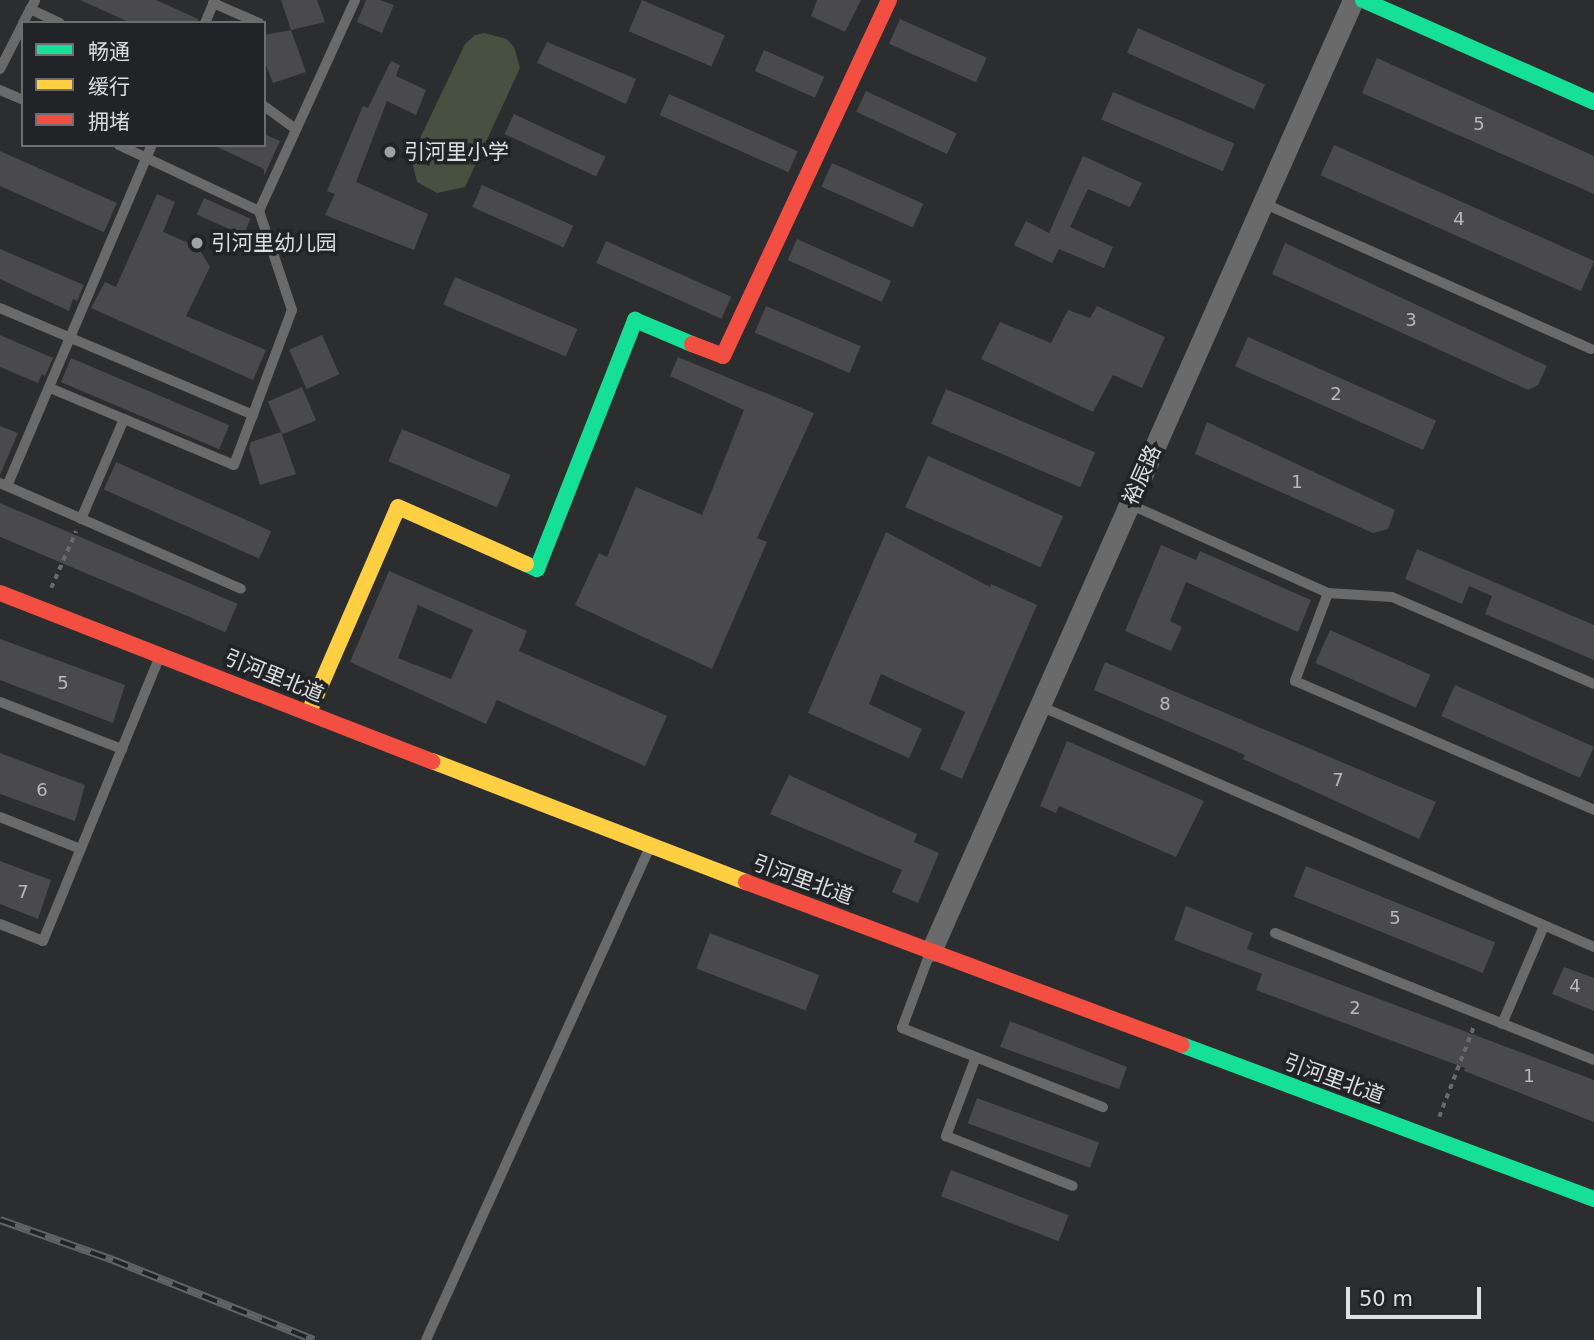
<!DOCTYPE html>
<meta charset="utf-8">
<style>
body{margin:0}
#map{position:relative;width:1594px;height:1340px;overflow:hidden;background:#2c2d2f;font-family:"DejaVu Sans","Noto Sans SC",sans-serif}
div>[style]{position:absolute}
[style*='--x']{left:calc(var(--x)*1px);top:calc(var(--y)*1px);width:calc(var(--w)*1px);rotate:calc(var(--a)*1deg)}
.green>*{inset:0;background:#485042}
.building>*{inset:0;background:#4a494b;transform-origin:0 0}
.path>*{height:3.5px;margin-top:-1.75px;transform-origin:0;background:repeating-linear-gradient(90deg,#6b6a6a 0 5px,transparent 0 10px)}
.lane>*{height:10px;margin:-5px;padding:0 5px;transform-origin:5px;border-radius:5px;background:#6b6a6a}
.street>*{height:21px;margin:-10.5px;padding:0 10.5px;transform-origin:10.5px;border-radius:10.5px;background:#6b6a6a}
.fast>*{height:16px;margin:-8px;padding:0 8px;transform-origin:8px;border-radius:8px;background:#16e098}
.slow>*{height:16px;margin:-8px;padding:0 8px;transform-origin:8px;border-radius:8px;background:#ffcf43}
.jam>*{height:16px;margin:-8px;padding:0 8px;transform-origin:8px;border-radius:8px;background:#f24e42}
.rail>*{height:8px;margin-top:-4px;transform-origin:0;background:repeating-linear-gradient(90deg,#222327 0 16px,#626363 0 32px);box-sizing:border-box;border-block:2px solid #626363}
.dots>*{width:19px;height:19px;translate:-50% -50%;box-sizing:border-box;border:4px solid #222327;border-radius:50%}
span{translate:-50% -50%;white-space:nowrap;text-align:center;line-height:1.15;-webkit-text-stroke:7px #222327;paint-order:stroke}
.number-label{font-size:18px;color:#b9babc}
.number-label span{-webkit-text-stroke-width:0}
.poi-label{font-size:21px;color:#dedfe1}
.left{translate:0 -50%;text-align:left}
.street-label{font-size:21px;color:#dedfe1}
.legend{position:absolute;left:21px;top:21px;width:245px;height:126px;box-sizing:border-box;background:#222327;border:2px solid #6d6e71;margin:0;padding:9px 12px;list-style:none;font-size:21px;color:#dedfe1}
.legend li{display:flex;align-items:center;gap:14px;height:35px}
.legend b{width:35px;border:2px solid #6d6e71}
.scale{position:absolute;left:1346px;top:1287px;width:135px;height:32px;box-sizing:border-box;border:4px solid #dedfe1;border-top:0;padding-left:9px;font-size:21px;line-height:24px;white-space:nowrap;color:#dedfe1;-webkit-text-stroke:5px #222327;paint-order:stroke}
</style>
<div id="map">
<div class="green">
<i style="clip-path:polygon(484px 33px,507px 39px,514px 47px,520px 68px,465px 187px,437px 193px,417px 182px,411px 157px,465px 44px,475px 35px)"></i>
</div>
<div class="building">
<i style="clip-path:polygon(80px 0,156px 0,198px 19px,197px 23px,131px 23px)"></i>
<i style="clip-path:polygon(281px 0,317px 0,325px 22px,291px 30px)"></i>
<i style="clip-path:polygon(366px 0,380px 0,394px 5px,382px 33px,357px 22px)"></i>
<i style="left:642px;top:0;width:90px;height:34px;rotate:23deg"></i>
<i style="clip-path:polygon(817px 0,861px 0,845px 32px,811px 16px)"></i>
<i style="left:900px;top:19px;width:95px;height:27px;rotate:24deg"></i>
<i style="left:1138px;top:28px;width:139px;height:27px;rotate:24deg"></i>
<i style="clip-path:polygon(291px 30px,306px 72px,273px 83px,264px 60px,264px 35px)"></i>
<i style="clip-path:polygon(547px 42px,636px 79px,626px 104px,537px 63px)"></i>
<i style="left:764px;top:50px;width:66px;height:23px;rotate:24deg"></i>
<i style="clip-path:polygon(1377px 58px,1594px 156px,1594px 194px,1362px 93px)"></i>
<i style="clip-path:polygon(391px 61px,400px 65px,396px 76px,426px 90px,416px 115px,387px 101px,356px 182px,428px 214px,414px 250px,325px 215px,335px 194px,327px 191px,363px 106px,368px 108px)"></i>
<i style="left:866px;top:91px;width:100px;height:23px;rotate:25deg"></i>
<i style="left:1113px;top:92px;width:132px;height:30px;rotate:23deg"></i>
<i style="left:669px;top:94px;width:141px;height:23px;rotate:24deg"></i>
<i style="left:514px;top:114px;width:101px;height:22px;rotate:25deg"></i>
<i style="clip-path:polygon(264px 134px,280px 141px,264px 176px,264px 169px,213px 145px,264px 145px)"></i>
<i style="left:1334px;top:145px;width:285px;height:33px;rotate:24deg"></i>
<i style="left:0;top:151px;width:128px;height:32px;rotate:24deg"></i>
<i style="clip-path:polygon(1083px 156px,1142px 183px,1130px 207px,1088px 189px,1070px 227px,1113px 247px,1104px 268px,1059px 249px,1052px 263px,1014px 245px,1026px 221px,1049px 233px)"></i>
<i style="left:832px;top:163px;width:100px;height:26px;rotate:24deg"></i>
<i style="left:482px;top:185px;width:100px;height:24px;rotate:24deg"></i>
<i style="clip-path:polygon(157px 194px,175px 202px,163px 232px,198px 247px,210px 267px,186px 316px,266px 350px,253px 380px,91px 308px,105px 282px,116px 287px)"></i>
<i style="left:204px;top:198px;width:51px;height:18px;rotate:24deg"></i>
<i style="left:797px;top:239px;width:103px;height:23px;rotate:24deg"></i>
<i style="left:606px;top:241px;width:137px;height:24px;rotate:24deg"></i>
<i style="clip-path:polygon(1285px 243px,1547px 366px,1538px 385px,1528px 390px,1272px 274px)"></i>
<i style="clip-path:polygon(0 249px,84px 285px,77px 301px,73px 299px,69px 311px,0 279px)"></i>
<i style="left:455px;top:277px;width:133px;height:30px;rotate:23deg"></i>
<i style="left:766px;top:306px;width:103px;height:29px;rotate:23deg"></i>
<i style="clip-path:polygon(1097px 306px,1165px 337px,1142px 388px,1113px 375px,1093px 412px,981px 359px,1000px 322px,1051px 343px,1068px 310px,1090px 318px)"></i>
<i style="clip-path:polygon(0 335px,53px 358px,45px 376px,42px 374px,38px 383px,0 367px)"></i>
<i style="left:322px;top:335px;width:43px;height:36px;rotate:66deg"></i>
<i style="left:1248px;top:337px;width:206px;height:32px;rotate:24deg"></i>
<i style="clip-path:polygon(678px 357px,814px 413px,757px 538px,767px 542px,712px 669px,575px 605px,599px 553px,607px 557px,636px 487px,702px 515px,744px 410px,670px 376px)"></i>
<i style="left:71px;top:358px;width:172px;height:26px;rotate:23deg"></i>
<i style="left:302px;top:387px;width:36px;height:37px;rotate:67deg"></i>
<i style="left:946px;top:389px;width:162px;height:38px;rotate:23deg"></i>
<i style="clip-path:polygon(1207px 422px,1395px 510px,1388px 529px,1373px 533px,1195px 454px)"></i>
<i style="clip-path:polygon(0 426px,18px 433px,0 475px)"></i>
<i style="left:402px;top:429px;width:118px;height:35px;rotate:23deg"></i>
<i style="clip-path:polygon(281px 432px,296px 474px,260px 485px,249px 448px,251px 442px)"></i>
<i style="left:928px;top:456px;width:148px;height:56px;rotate:24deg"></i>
<i style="left:116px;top:462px;width:170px;height:30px;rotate:24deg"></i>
<i style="left:0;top:503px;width:258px;height:31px;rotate:23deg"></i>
<i style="clip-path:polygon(886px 532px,990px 587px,991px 584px,1037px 605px,962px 779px,940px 769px,965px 712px,881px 674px,869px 704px,922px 729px,909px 758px,808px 713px)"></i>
<i style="clip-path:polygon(1161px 545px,1196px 560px,1200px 551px,1311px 600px,1298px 632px,1186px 582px,1170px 621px,1182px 627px,1171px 651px,1125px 631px)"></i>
<i style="clip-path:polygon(1417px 549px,1594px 625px,1594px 660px,1485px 614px,1492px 596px,1469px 586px,1462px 604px,1405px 579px)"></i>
<i style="clip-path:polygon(evenodd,389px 571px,527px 631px,519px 651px,667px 716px,645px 766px,497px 700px,486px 724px,350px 662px,389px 571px,418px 605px,473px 630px,451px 679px,398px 658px,418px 605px)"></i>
<i style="left:1330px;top:630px;width:110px;height:36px;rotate:24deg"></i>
<i style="clip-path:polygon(0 639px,125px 685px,113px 723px,0 680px)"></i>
<i style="clip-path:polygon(1105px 662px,1436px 802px,1419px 839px,1243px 759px,1245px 755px,1094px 690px)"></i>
<i style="left:1455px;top:685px;width:152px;height:34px;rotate:24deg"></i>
<i style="clip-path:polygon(1067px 741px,1204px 801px,1176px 857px,1059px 806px,1056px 813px,1040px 806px)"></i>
<i style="clip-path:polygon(0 753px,85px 785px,75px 821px,0 794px)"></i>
<i style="clip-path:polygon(789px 775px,917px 834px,914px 842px,939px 853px,918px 903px,892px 892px,902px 870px,770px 814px)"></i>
<i style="clip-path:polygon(0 861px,51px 880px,38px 919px,0 904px)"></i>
<i style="left:1306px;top:866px;width:204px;height:33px;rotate:22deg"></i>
<i style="clip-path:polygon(1186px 906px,1253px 933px,1247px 949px,1594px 1080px,1594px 1122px,1464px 1071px,1465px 1068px,1256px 990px,1262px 974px,1174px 940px)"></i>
<i style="left:710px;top:933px;width:117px;height:38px;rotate:21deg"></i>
<i style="clip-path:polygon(1564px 967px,1594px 978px,1594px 1011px,1552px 994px)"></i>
<i style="clip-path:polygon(1010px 1021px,1127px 1067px,1119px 1089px,1000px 1047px)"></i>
<i style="left:977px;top:1098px;width:130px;height:27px;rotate:20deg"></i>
<i style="left:951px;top:1170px;width:126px;height:28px;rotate:21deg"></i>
</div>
<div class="path">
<i style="--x:51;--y:588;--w:62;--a:-66.3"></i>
<i style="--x:1439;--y:1117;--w:97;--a:-69"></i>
</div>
<div class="lane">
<i style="--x:213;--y:3;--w:50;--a:23.5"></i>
<i style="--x:30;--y:9;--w:33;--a:25"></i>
<i style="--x:23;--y:23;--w:26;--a:-62"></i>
<i style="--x:205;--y:23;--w:25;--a:-67"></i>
<i style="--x:0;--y:69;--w:51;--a:-62.9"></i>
<i style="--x:0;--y:90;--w:25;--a:23"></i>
<i style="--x:264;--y:106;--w:39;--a:36"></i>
<i style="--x:119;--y:145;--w:155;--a:25.2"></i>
<i style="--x:1263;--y:203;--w:359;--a:24"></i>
<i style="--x:0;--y:308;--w:275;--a:22.9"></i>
<i style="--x:50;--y:388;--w:199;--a:22.7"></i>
<i style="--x:234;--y:465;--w:165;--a:-69.5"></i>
<i style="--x:292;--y:310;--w:104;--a:-108.4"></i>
<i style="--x:259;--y:211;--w:232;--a:-65.5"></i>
<i style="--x:0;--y:483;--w:263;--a:23.7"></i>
<i style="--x:7;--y:486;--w:371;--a:-67"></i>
<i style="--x:1129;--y:504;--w:218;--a:24.1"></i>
<i style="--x:1328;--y:593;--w:94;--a:110.6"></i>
<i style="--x:1295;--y:681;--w:326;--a:23.3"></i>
<i style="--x:81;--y:519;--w:109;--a:-66.7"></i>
<i style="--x:1328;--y:593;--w:64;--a:3.6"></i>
<i style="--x:1392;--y:597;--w:220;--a:23.3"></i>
<i style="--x:0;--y:702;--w:131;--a:21.1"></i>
<i style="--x:1040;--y:706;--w:604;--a:23.51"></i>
<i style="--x:0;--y:817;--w:87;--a:21.6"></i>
<i style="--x:0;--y:924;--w:46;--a:21.6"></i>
<i style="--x:43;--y:941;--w:308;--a:-67.7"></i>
<i style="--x:1275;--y:933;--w:343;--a:21.7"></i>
<i style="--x:930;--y:953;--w:80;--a:110.5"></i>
<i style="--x:902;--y:1028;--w:216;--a:21.5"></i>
<i style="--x:1502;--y:1024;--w:107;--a:-66.8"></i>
<i style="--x:976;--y:1057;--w:85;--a:110.8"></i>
<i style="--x:946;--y:1136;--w:136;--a:21.5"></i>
<i style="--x:426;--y:1340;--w:539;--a:-65.57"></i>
</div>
<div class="street">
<i style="--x:931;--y:951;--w:1040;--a:-66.07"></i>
</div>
<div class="fast">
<i style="--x:1363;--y:0;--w:253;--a:23.8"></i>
<i style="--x:526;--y:564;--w:12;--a:24"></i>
<i style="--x:537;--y:569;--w:268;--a:-68.5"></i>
<i style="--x:635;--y:320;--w:62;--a:22.8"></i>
<i style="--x:1182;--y:1045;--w:440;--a:20.5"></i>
</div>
<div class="slow">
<i style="--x:309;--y:712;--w:223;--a:-66.5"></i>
<i style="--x:398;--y:507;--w:140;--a:24"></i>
<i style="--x:432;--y:761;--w:337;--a:21.1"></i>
</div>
<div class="jam">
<i style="--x:692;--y:344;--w:33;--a:21"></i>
<i style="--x:723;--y:356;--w:393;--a:-65"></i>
<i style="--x:0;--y:593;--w:464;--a:21.3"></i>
<i style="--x:746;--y:882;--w:465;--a:20.5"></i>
</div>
<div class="rail">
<i style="--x:0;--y:1220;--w:120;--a:19.5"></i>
<i style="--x:113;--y:1260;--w:216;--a:21.7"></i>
</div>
<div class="dots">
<i style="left:390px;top:152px;background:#a0a1a3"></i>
<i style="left:197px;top:243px;background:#a0a1a3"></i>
</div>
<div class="number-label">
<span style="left:1479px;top:124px">5</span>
<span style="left:1459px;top:219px">4</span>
<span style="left:1411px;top:320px">3</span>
<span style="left:1336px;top:394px">2</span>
<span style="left:1297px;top:482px">1</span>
<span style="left:63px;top:683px">5</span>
<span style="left:1165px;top:704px">8</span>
<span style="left:1338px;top:780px">7</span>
<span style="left:42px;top:790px">6</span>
<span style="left:23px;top:892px">7</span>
<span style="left:1395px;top:918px">5</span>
<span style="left:1575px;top:986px">4</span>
<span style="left:1355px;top:1008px">2</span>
<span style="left:1529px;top:1076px">1</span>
</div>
<div class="poi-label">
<span class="left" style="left:404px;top:152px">引河里小学</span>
<span class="left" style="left:211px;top:243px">引河里幼儿园</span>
</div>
<div class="street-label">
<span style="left:1142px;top:475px;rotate:-66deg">裕辰路</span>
<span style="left:274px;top:676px;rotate:22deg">引河里北道</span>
<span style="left:803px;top:880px;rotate:20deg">引河里北道</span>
<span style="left:1334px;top:1079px;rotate:20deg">引河里北道</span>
</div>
<ul class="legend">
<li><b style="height:9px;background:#16e098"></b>畅通</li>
<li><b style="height:9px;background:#ffcf43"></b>缓行</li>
<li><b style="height:9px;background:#f24e42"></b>拥堵</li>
</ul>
<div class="scale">50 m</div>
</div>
